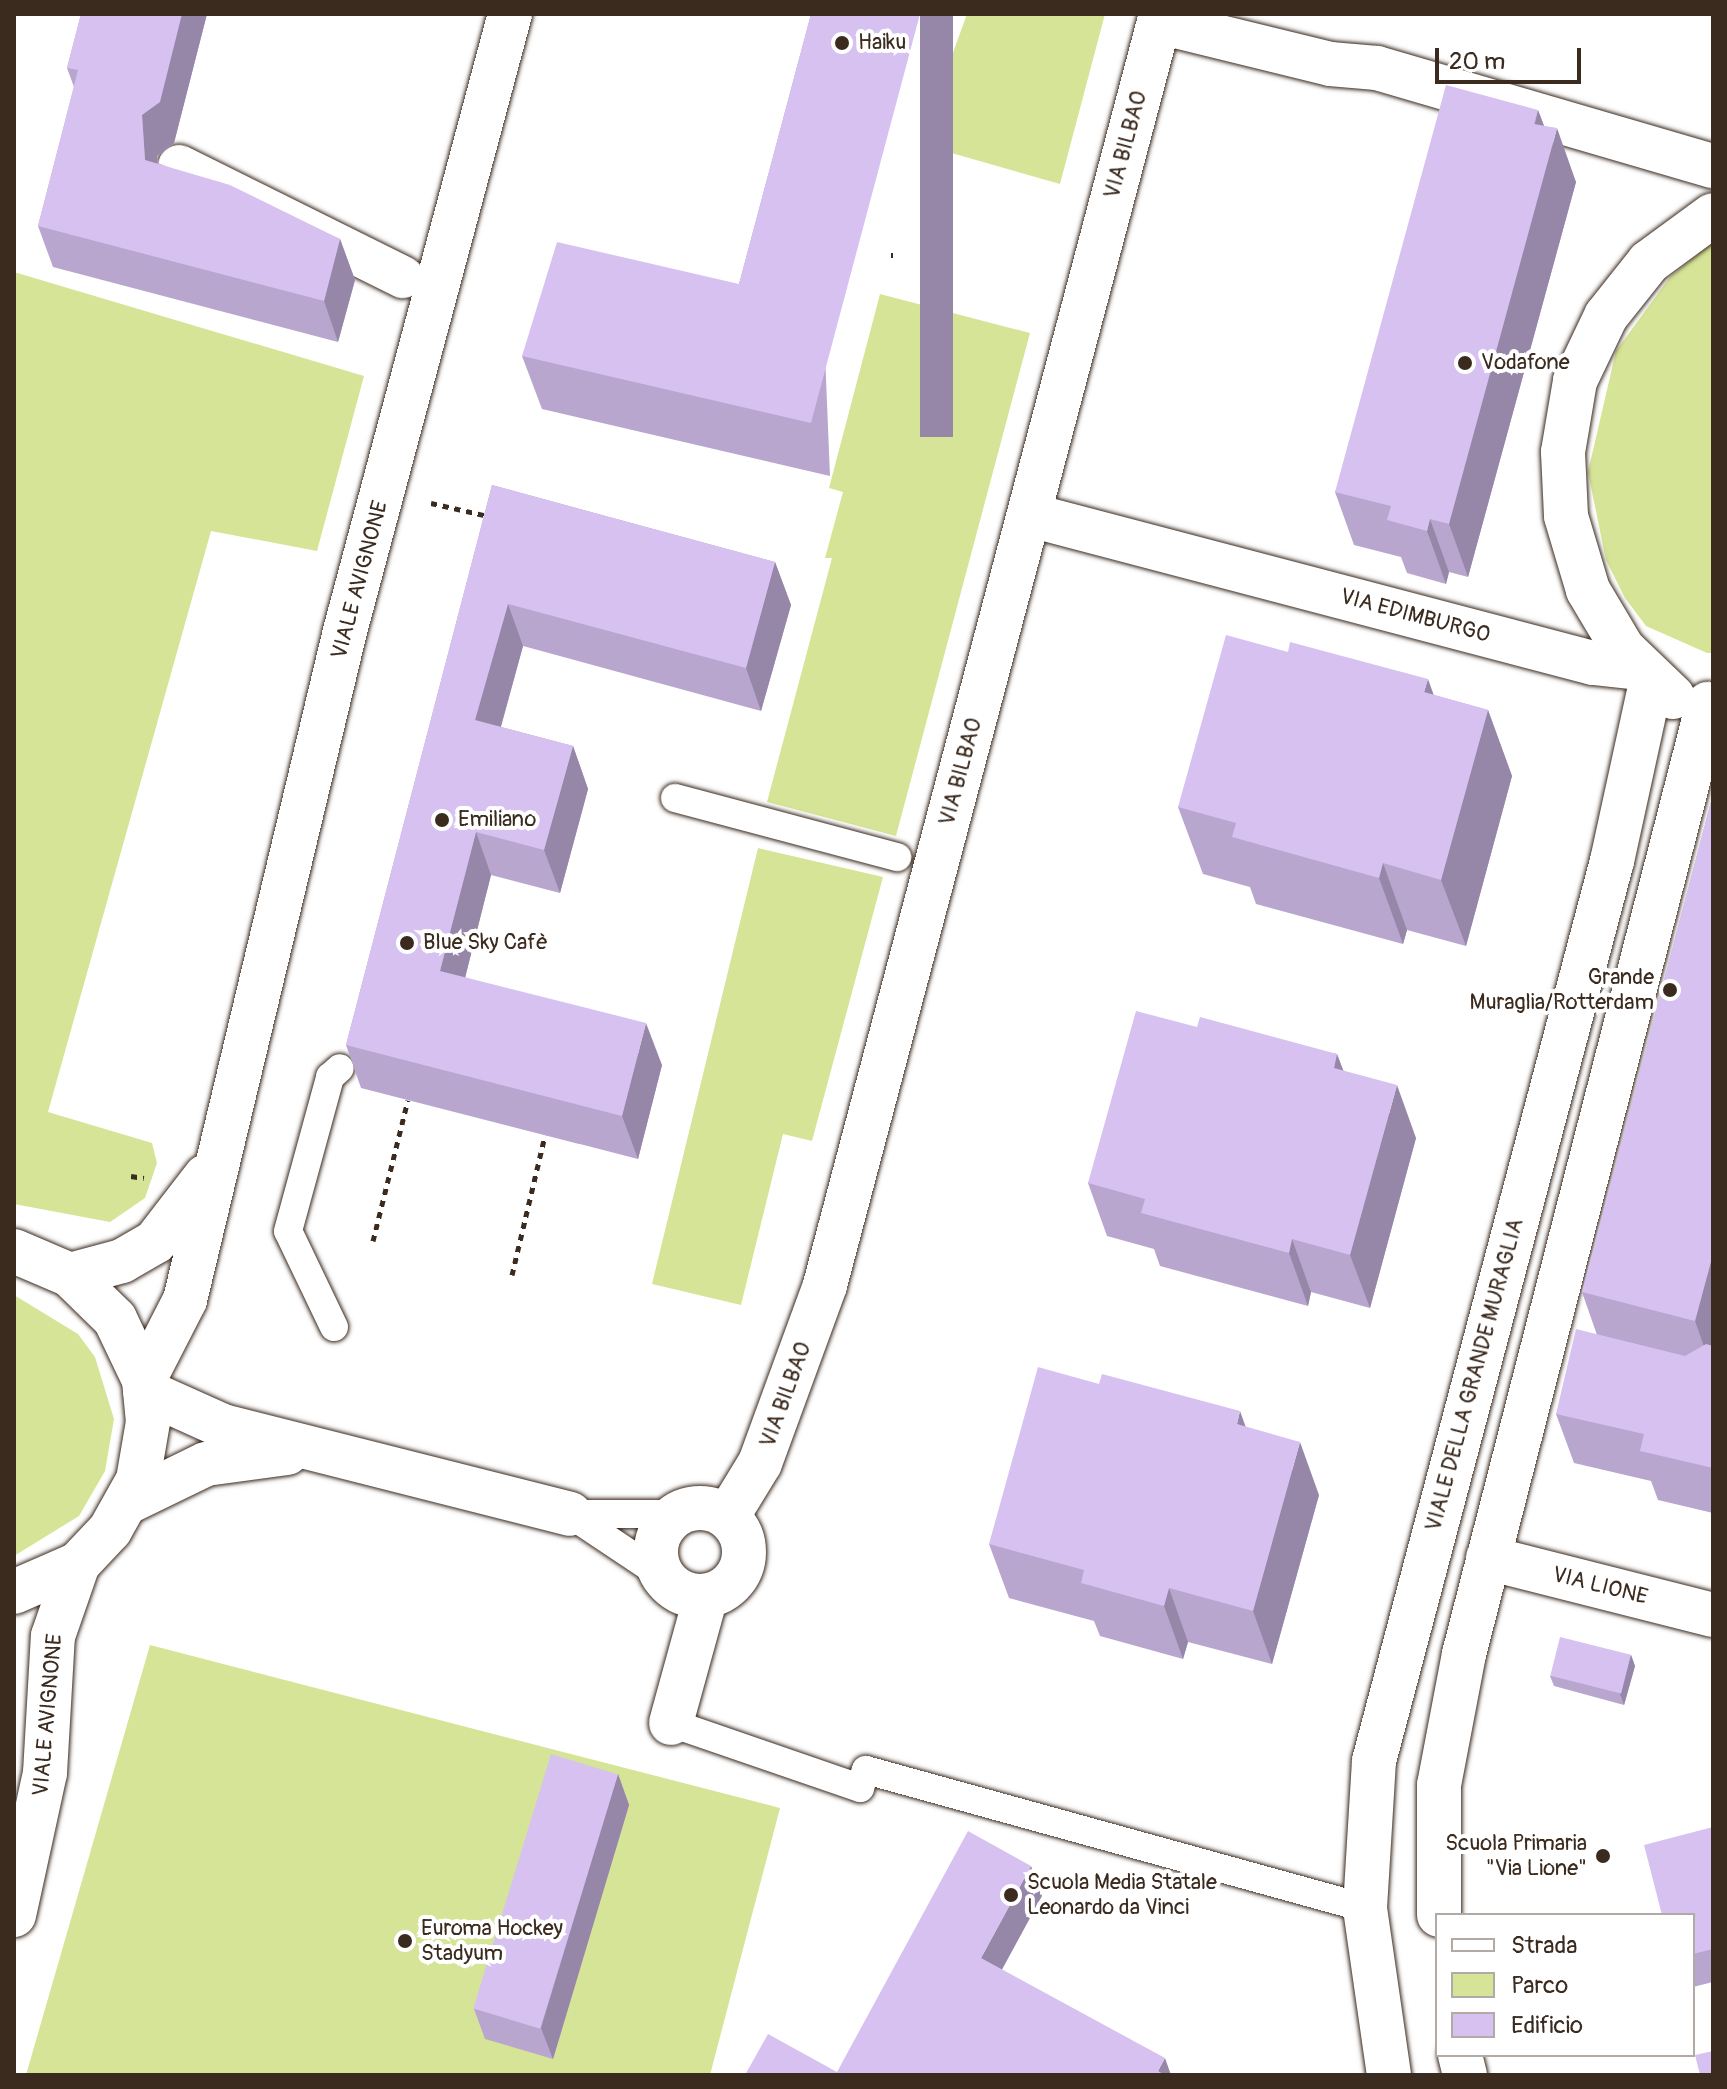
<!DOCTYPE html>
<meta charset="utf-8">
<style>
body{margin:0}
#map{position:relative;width:1727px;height:2089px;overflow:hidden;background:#fff;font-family:Pangolin,sans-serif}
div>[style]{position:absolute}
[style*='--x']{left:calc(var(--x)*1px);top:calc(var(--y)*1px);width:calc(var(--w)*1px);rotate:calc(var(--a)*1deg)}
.green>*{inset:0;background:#d6e497}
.path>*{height:5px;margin-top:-2.5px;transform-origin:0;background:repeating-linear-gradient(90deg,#3b2a1e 0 6px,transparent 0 12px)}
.roads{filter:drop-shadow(0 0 2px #3b2a1e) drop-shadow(0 0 2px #3b2a1e)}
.service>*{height:28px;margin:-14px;padding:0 14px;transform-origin:14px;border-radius:14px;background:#fff}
.pedestrian>*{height:42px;margin:-21px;padding:0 21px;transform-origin:21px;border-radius:21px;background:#fff}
.minor>*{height:44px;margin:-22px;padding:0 22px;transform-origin:22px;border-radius:22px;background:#fff}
.minor>.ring{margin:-22px;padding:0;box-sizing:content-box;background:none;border:44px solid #fff;border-radius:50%}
.tertiary>*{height:44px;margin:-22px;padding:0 22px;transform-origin:22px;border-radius:22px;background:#fff}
.wall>*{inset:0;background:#b8a6cf}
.shaded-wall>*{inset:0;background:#9687a9;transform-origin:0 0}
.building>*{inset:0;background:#d6c1f1;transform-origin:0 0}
.dots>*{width:22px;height:22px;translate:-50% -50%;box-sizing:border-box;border:4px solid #fff;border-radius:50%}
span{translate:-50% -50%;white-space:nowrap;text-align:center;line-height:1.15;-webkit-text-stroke:8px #fff;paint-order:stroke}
.poi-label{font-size:22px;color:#3b2a1e}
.left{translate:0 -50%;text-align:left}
.right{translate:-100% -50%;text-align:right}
.street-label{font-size:22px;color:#3b2a1e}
.frame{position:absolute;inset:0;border:16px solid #3b2a1e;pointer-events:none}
.legend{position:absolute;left:1435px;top:1913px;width:260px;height:144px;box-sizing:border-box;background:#fff;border:2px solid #b1aaa5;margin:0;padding:10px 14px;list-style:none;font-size:24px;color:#3b2a1e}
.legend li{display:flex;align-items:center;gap:16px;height:40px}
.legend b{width:40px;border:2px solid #b1aaa5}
.scale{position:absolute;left:1435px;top:48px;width:146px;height:36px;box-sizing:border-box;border:4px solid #3b2a1e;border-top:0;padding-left:10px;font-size:24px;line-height:28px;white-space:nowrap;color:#3b2a1e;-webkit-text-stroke:6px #fff;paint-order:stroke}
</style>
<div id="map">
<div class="green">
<i style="clip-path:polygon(967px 14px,1105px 14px,1060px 184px,920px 144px)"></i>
<i style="clip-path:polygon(1713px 242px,1713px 653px,1707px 653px,1646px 626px,1625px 598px,1606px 560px,1588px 472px,1616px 351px,1670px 277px)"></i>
<i style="clip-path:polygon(14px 272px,364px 376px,317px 551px,211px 531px,48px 1112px,152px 1143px,157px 1163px,145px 1198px,110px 1222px,14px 1204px)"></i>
<i style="clip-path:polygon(880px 294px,1030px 333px,896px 836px,767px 802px,832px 558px,825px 558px,843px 492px,829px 488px)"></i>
<i style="clip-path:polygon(758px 848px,883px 877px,812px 1141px,783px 1134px,741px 1305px,652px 1284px)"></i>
<i style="clip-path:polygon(14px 1295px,78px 1334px,95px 1357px,114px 1419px,105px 1471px,79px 1516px,14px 1556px)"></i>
<i style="clip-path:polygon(150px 1645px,780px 1808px,710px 2075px,26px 2075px)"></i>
</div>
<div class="path">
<i style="--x:891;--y:255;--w:2;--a:0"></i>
<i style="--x:431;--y:503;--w:58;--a:12.8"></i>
<i style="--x:131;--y:1176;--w:13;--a:9"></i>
<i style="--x:373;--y:1241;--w:145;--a:-76.1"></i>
<i style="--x:512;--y:1275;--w:144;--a:-76.7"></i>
</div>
<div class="roads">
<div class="service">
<i style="--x:675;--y:798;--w:230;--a:14.9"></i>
<i style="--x:334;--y:1327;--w:106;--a:-115.6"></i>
<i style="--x:288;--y:1231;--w:160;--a:-74.7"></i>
<i style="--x:330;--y:1077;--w:13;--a:-42"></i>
<i style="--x:570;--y:1514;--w:110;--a:33.8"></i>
<i style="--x:570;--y:1514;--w:107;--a:0"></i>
<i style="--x:671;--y:1723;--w:200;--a:19"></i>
<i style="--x:860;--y:1788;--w:19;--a:-72"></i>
<i style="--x:866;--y:1770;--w:518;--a:15.46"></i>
</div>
<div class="pedestrian">
<i style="--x:179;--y:166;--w:250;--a:26.4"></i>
</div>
<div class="minor">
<i style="--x:1159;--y:22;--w:176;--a:13.8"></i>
<i style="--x:1330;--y:64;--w:47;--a:4.9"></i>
<i style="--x:1377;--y:68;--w:350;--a:16.3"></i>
<i style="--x:1030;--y:515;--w:582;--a:14.73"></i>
<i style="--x:1593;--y:663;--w:46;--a:6.2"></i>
<i style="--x:70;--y:1275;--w:54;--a:-15.1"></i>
<i style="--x:122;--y:1261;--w:38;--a:-30"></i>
<i style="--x:155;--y:1242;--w:83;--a:-52.3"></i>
<i style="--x:144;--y:1380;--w:90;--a:-62.9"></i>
<i style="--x:185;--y:1300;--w:688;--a:-76.55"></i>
<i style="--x:345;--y:631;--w:639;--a:-75.03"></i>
<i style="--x:145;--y:1391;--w:85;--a:24.2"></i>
<i style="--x:223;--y:1426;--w:358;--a:14.2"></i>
<i style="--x:128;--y:1502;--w:87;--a:-26"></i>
<i style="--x:206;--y:1464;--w:82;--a:-7.7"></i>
<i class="ring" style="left:656px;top:1508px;width:44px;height:44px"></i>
<i style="--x:727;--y:1517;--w:63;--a:-58.6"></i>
<i style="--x:760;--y:1463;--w:189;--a:-69.9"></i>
<i style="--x:825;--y:1285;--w:1315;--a:-75.19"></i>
<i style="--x:1488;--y:1558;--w:232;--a:14.2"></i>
<i style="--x:671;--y:1723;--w:132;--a:-74.6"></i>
</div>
<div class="tertiary">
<i style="--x:1673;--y:697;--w:69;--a:-136.2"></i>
<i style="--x:1623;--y:649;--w:69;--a:-120.7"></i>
<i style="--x:1588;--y:590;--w:77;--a:-106.6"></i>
<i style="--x:1566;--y:516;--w:64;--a:-92.7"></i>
<i style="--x:1563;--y:452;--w:72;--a:-80.4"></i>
<i style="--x:1575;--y:381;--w:72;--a:-64.5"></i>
<i style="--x:1606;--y:316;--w:69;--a:-51.5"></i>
<i style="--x:1649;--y:262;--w:79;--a:-36.3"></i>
<i style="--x:14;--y:1251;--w:61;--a:23.2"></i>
<i style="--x:70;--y:1275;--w:63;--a:44.4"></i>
<i style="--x:115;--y:1319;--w:68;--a:64.6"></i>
<i style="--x:144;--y:1380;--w:42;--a:84.6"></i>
<i style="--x:148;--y:1422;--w:59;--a:99.8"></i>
<i style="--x:138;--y:1480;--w:57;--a:119.2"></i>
<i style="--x:110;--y:1530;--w:47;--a:133.3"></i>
<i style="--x:78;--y:1564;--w:70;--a:156.4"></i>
<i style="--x:14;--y:1915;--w:145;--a:-77.7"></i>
<i style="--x:45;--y:1773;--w:137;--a:-86.7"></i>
<i style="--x:53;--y:1636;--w:76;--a:-70.9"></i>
<i style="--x:1439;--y:1915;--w:130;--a:-90"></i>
<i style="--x:1439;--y:1785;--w:133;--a:-79.2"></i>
<i style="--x:1464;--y:1654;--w:981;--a:-75.6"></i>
<i style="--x:1460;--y:2055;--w:21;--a:76"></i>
<i style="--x:1389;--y:2075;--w:169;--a:-98.2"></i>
<i style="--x:1365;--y:1908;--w:147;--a:-86.5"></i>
<i style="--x:1374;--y:1761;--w:931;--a:-75.19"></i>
<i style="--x:1612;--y:861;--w:183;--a:-77.7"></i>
</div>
</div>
<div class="wall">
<i style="clip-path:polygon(81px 14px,207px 14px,174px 143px,157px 156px,158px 163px,340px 239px,355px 280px,338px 342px,53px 267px,38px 226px,74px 87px,67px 68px)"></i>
<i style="clip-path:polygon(811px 14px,830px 476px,542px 409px,522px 356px,739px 284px)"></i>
<i style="clip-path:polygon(1538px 110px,1544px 126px,1576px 182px,1468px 577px,1449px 572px,1446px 584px,1407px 573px,1401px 557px,1354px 545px,1335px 492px)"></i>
<i style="clip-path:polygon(492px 485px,775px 562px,791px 605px,761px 711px,523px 646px,501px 727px,573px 746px,588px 789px,560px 893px,491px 875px,465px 977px,662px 1065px,638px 1159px,361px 1088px,346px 1045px)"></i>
<i style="clip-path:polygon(1434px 695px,1488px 710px,1512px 776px,1466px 946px,1407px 930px,1403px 944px,1256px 904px,1250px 887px,1203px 874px,1178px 807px)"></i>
<i style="clip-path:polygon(1713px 794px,1713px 1513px,1658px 1500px,1651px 1481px,1574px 1463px,1556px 1414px,1597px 1335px,1582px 1292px)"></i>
<i style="clip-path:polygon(1197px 1027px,1337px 1054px,1343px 1070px,1416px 1138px,1370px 1308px,1311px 1292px,1308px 1306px,1160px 1266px,1154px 1249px,1107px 1236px,1088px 1183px)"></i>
<i style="clip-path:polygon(1246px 1427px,1319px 1495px,1272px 1664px,1188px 1642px,1183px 1659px,1100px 1636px,1094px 1621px,1009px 1598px,989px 1544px)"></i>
<i style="clip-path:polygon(1631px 1655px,1635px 1666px,1624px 1705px,1554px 1686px,1550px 1676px)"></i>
<i style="clip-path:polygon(618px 1774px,629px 1805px,553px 2059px,485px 2039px,474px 2009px)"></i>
<i style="clip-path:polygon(1713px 1827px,1713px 1982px,1693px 1987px,1693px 1915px)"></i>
</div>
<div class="shaded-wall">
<i style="clip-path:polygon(182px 14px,207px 14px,174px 143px,157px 156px,160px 201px,145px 160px,142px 115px)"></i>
<i style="left:920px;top:14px;width:33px;height:423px"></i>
<i style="clip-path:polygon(1538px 110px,1552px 147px,1557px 128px,1576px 182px,1468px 577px,1449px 524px)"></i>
<i style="clip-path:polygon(340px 239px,355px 280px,338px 342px,324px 301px)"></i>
<i style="clip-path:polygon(1430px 519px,1449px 572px,1446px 584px,1427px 531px)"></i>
<i style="clip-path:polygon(775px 562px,791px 605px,761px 711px,746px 668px)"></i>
<i style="clip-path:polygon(508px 604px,523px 646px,491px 762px,475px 720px)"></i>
<i style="clip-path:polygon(1428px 679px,1452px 746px,1424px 692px)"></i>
<i style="clip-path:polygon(1488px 710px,1512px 776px,1466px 946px,1441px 880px)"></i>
<i style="clip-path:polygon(573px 746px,588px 789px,560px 893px,544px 850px)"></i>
<i style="clip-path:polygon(476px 832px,491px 875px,456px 1014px,440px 971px)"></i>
<i style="clip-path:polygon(1383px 863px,1407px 930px,1403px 944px,1379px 878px)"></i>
<i style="clip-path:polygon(646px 1023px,662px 1065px,638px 1159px,622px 1116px)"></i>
<i style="clip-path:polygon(1337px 1054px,1357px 1107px,1334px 1068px)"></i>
<i style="clip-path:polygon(1397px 1085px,1416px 1138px,1370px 1308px,1350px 1255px)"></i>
<i style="clip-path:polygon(1292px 1239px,1311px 1292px,1308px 1306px,1289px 1253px)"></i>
<i style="clip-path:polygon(1713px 1254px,1713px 1372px,1695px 1321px)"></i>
<i style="clip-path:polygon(1240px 1411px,1259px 1464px,1237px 1424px)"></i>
<i style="clip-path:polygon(1300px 1442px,1319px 1495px,1272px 1664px,1253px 1611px)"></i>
<i style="clip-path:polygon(1169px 1588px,1188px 1642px,1183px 1659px,1164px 1606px)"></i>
<i style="clip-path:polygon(1631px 1655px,1635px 1666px,1624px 1705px,1620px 1694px)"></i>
<i style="clip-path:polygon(618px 1774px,629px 1805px,553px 2059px,541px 2028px)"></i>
<i style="clip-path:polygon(1031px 1866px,1042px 1896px,992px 1988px,981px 1958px)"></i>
<i style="clip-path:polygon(1165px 2058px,1171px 2075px,1159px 2075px,1158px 2071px)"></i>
</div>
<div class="building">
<i style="clip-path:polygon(81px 14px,182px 14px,160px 102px,142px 115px,145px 160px,230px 185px,340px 239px,324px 301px,38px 226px,78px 70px,67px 68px)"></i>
<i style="clip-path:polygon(811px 14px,920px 14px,811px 423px,522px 356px,557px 242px,739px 284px)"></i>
<i style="clip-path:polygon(1446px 85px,1538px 110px,1534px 124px,1557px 128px,1449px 524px,1430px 519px,1427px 531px,1387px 520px,1391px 506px,1335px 492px)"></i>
<i style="clip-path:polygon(492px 485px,775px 562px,746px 668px,508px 604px,475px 720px,573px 746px,544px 850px,476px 832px,440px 971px,646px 1023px,622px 1116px,346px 1045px)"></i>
<i style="clip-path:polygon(1226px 635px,1288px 652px,1290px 642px,1428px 679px,1424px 692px,1488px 710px,1441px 880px,1383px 863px,1379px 878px,1232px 837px,1236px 823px,1178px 807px)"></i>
<i style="clip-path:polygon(1713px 794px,1713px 1254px,1695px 1321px,1582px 1292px)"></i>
<i style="clip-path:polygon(1136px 1011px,1197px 1027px,1200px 1017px,1337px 1054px,1334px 1068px,1397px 1085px,1350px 1255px,1292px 1239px,1289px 1253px,1141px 1213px,1145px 1199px,1088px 1183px)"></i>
<i style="clip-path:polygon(1576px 1329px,1685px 1356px,1706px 1344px,1713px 1346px,1713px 1468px,1640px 1451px,1644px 1434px,1556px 1414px)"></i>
<i style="clip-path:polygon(1038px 1367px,1099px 1384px,1102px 1374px,1240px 1411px,1237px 1424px,1300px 1442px,1253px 1611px,1169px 1588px,1164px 1606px,1081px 1583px,1084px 1570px,989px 1544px)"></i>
<i style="left:1560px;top:1637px;width:73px;height:40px;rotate:14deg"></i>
<i style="left:551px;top:1754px;width:70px;height:266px;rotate:17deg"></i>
<i style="clip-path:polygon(1713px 1827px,1713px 1949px,1693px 1954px,1693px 1915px,1662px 1915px,1644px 1845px)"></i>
<i style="clip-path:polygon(968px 1831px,1031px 1866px,981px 1958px,1165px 2058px,1158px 2071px,1165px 2075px,745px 2075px,768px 2034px,837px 2072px)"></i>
<i style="clip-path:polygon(1713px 2051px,1713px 2075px,1700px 2075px,1695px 2055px)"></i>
</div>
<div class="dots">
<i style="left:842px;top:43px;background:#3b2a1e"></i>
<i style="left:1465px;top:363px;background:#3b2a1e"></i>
<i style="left:442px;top:820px;background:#3b2a1e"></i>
<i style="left:407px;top:943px;background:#3b2a1e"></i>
<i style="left:1670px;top:990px;background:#3b2a1e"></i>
<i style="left:1603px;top:1856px;background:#3b2a1e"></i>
<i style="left:1011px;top:1895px;background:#3b2a1e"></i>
<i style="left:405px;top:1941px;background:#3b2a1e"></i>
</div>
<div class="poi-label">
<span class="left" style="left:858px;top:43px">Haiku</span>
<span class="left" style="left:1481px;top:363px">Vodafone</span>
<span class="left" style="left:458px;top:820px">Emiliano</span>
<span class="left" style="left:423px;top:943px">Blue Sky Cafè</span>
<span class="right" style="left:1654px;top:990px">Grande<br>Muraglia/Rotterdam</span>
<span class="right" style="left:1587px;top:1856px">Scuola Primaria<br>"Via Lione"</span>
<span class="left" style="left:1027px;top:1895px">Scuola Media Statale<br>Leonardo da Vinci</span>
<span class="left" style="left:421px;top:1941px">Euroma Hockey<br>Stadyum</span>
</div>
<div class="street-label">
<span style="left:1126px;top:145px;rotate:-75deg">VIA BILBAO</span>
<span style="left:360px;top:580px;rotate:-75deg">VIALE AVIGNONE</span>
<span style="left:1415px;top:616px;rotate:15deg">VIA EDIMBURGO</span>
<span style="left:961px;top:772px;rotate:-75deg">VIA BILBAO</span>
<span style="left:1475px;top:1375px;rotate:-75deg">VIALE DELLA GRANDE MURAGLIA</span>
<span style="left:786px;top:1395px;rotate:-70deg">VIA BILBAO</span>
<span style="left:1600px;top:1586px;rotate:14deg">VIA LIONE</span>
<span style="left:48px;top:1715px;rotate:-85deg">VIALE AVIGNONE</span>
</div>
<div class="frame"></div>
<ul class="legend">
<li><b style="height:10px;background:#fff"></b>Strada</li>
<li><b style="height:22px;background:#d6e497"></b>Parco</li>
<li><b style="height:22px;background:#d6c1f1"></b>Edificio</li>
</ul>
<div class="scale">20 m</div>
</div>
